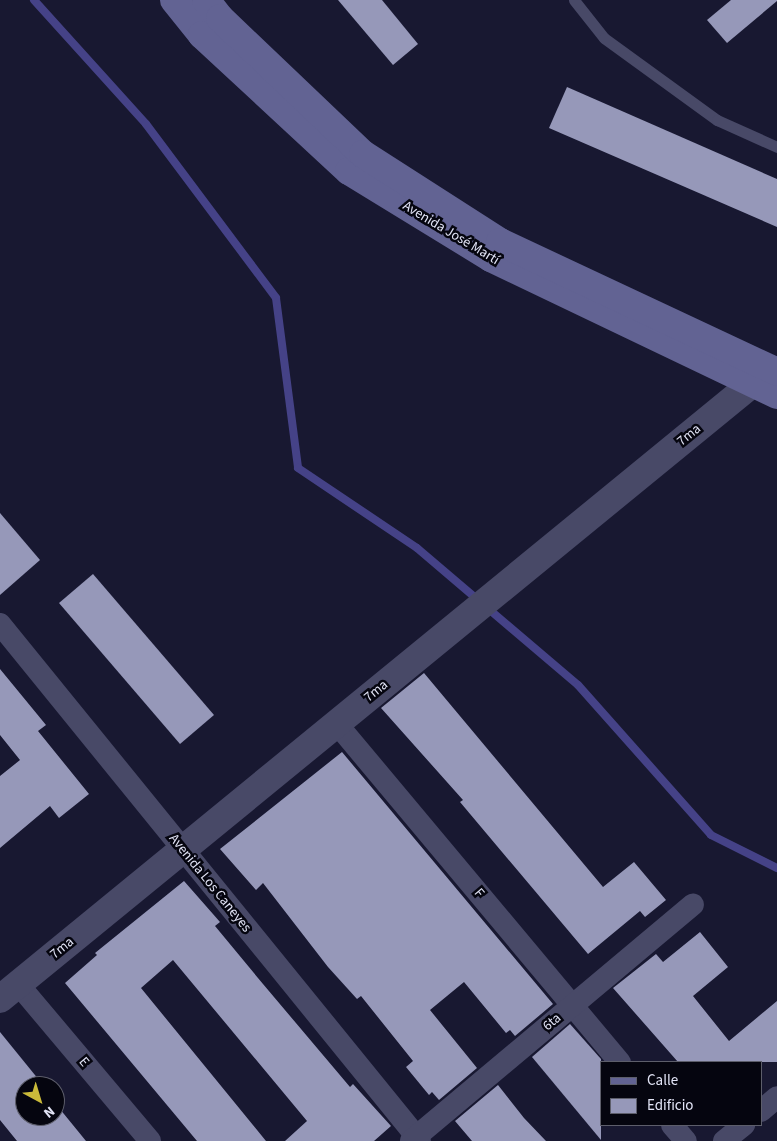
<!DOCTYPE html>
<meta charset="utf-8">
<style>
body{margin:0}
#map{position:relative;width:777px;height:1141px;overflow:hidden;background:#181831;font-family:"Source Sans 3",sans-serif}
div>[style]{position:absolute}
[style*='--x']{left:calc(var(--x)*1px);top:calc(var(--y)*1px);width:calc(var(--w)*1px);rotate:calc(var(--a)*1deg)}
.stream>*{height:8px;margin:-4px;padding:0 4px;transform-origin:4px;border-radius:4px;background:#454287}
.building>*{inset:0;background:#9698b9}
.service>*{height:11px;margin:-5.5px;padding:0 5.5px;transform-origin:5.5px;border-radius:5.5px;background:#484967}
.minor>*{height:22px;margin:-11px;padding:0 11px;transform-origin:11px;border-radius:11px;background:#484967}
.tertiary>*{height:28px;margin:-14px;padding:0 14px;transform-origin:14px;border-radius:14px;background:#484967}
.secondary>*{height:28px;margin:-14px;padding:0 14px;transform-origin:14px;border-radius:14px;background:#626393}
span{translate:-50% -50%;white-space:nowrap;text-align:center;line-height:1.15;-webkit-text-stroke:5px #05050f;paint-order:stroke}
.street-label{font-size:14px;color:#e2e4f6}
.legend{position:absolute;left:600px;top:1061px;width:162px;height:65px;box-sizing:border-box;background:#05050f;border:1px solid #5d5e6b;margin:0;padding:6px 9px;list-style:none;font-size:15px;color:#e2e4f6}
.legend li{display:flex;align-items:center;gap:10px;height:25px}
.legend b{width:25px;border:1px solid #5d5e6b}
.north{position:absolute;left:15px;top:1076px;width:50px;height:50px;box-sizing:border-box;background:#05050f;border:1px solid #5d5e6b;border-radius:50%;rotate:141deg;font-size:14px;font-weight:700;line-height:20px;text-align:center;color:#e2e4f6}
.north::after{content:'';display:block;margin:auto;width:18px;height:22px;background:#caba3a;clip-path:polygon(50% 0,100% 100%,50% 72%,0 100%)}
</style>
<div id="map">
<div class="stream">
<div style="--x:34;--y:0;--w:167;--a:47.9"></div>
<div style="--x:146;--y:124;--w:217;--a:53.2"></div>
<div style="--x:276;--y:298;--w:171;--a:82.6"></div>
<div style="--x:298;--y:468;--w:143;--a:33.9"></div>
<div style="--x:417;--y:548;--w:211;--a:40.4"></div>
<div style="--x:578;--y:685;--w:200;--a:48.4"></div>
<div style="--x:711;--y:835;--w:74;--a:26.6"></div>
</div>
<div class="building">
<div style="clip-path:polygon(338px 0,382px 0,418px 44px,393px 65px)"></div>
<div style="clip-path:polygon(731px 0,777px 0,777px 1px,727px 43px,707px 20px)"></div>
<div style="clip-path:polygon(567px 87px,777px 179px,777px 227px,549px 128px)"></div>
<div style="clip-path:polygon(0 513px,40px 560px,0 595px)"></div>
<div style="clip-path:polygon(93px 574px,214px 715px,180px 744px,59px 603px)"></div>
<div style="clip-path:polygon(0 669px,46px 725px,38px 731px,89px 794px,59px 818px,50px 806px,0 848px,0 776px,20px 760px,0 735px)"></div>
<div style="clip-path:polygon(424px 673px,603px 887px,634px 862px,666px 900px,645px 917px,640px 911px,588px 954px,460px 802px,463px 800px,381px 708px)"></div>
<div style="clip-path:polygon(342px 752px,553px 1004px,515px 1036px,510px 1030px,506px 1033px,464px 982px,430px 1010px,477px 1068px,439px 1100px,432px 1092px,429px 1095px,406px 1067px,413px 1061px,361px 996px,357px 999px,328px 967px,263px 883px,256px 890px,220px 849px)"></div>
<div style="clip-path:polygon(184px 881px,220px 922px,215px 926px,263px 984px,350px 1087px,353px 1084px,391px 1126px,374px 1141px,285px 1141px,307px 1121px,173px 960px,141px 988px,266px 1141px,197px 1141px,65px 983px,97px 955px,95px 953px)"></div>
<div style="clip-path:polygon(700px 932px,728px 967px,693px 996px,729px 1041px,777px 1001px,777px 1062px,678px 1062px,613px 988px,656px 954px,663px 962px)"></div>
<div style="clip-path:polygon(570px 1024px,601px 1059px,601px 1140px,532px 1057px)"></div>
<div style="clip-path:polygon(0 1032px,39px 1080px,41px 1086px,25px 1086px,25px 1116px,55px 1116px,55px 1103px,86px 1141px,17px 1141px,0 1120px)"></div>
<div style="clip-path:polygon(498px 1085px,524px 1118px,546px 1141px,472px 1141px,455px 1121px)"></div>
</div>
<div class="service">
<div style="--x:574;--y:0;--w:48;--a:51.7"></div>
<div style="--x:604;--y:38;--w:140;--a:36"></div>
<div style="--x:717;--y:120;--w:66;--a:24.2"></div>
</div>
<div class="minor">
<div style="--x:0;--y:624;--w:666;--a:50.91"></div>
<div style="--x:337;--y:724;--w:441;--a:50.1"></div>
<div style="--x:18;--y:984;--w:205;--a:49.9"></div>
<div style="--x:761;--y:1111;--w:21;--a:-41"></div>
<div style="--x:672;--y:1125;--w:21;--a:49"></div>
<div style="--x:411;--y:1141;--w:368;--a:-40"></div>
<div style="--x:724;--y:1141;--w:26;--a:-39"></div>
</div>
<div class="tertiary">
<div style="--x:0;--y:999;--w:995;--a:-39.29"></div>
</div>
<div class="secondary">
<div style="--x:174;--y:0;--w:45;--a:51.3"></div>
<div style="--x:202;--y:35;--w:200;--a:42.8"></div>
<div style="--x:349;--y:171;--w:167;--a:31.5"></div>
<div style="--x:491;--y:258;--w:317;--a:25.6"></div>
<div style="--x:206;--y:0;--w:23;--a:52"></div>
<div style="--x:220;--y:18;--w:197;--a:43.6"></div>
<div style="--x:363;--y:154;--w:163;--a:32.7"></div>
<div style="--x:500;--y:242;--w:306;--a:25.1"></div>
</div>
<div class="street-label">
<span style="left:451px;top:233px;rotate:31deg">Avenida José Martí</span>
<span style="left:689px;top:435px;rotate:-39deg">7ma</span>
<span style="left:376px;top:691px;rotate:-39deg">7ma</span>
<span style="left:210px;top:883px;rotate:51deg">Avenida Los Caneyes</span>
<span style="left:479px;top:893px;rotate:50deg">F</span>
<span style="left:62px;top:948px;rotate:-39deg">7ma</span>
<span style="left:552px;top:1022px;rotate:-40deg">6ta</span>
<span style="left:84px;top:1062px;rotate:50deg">E</span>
</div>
<ul class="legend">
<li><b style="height:6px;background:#626393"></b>Calle</li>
<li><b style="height:14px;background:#9698b9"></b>Edificio</li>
</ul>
<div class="north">N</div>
</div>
